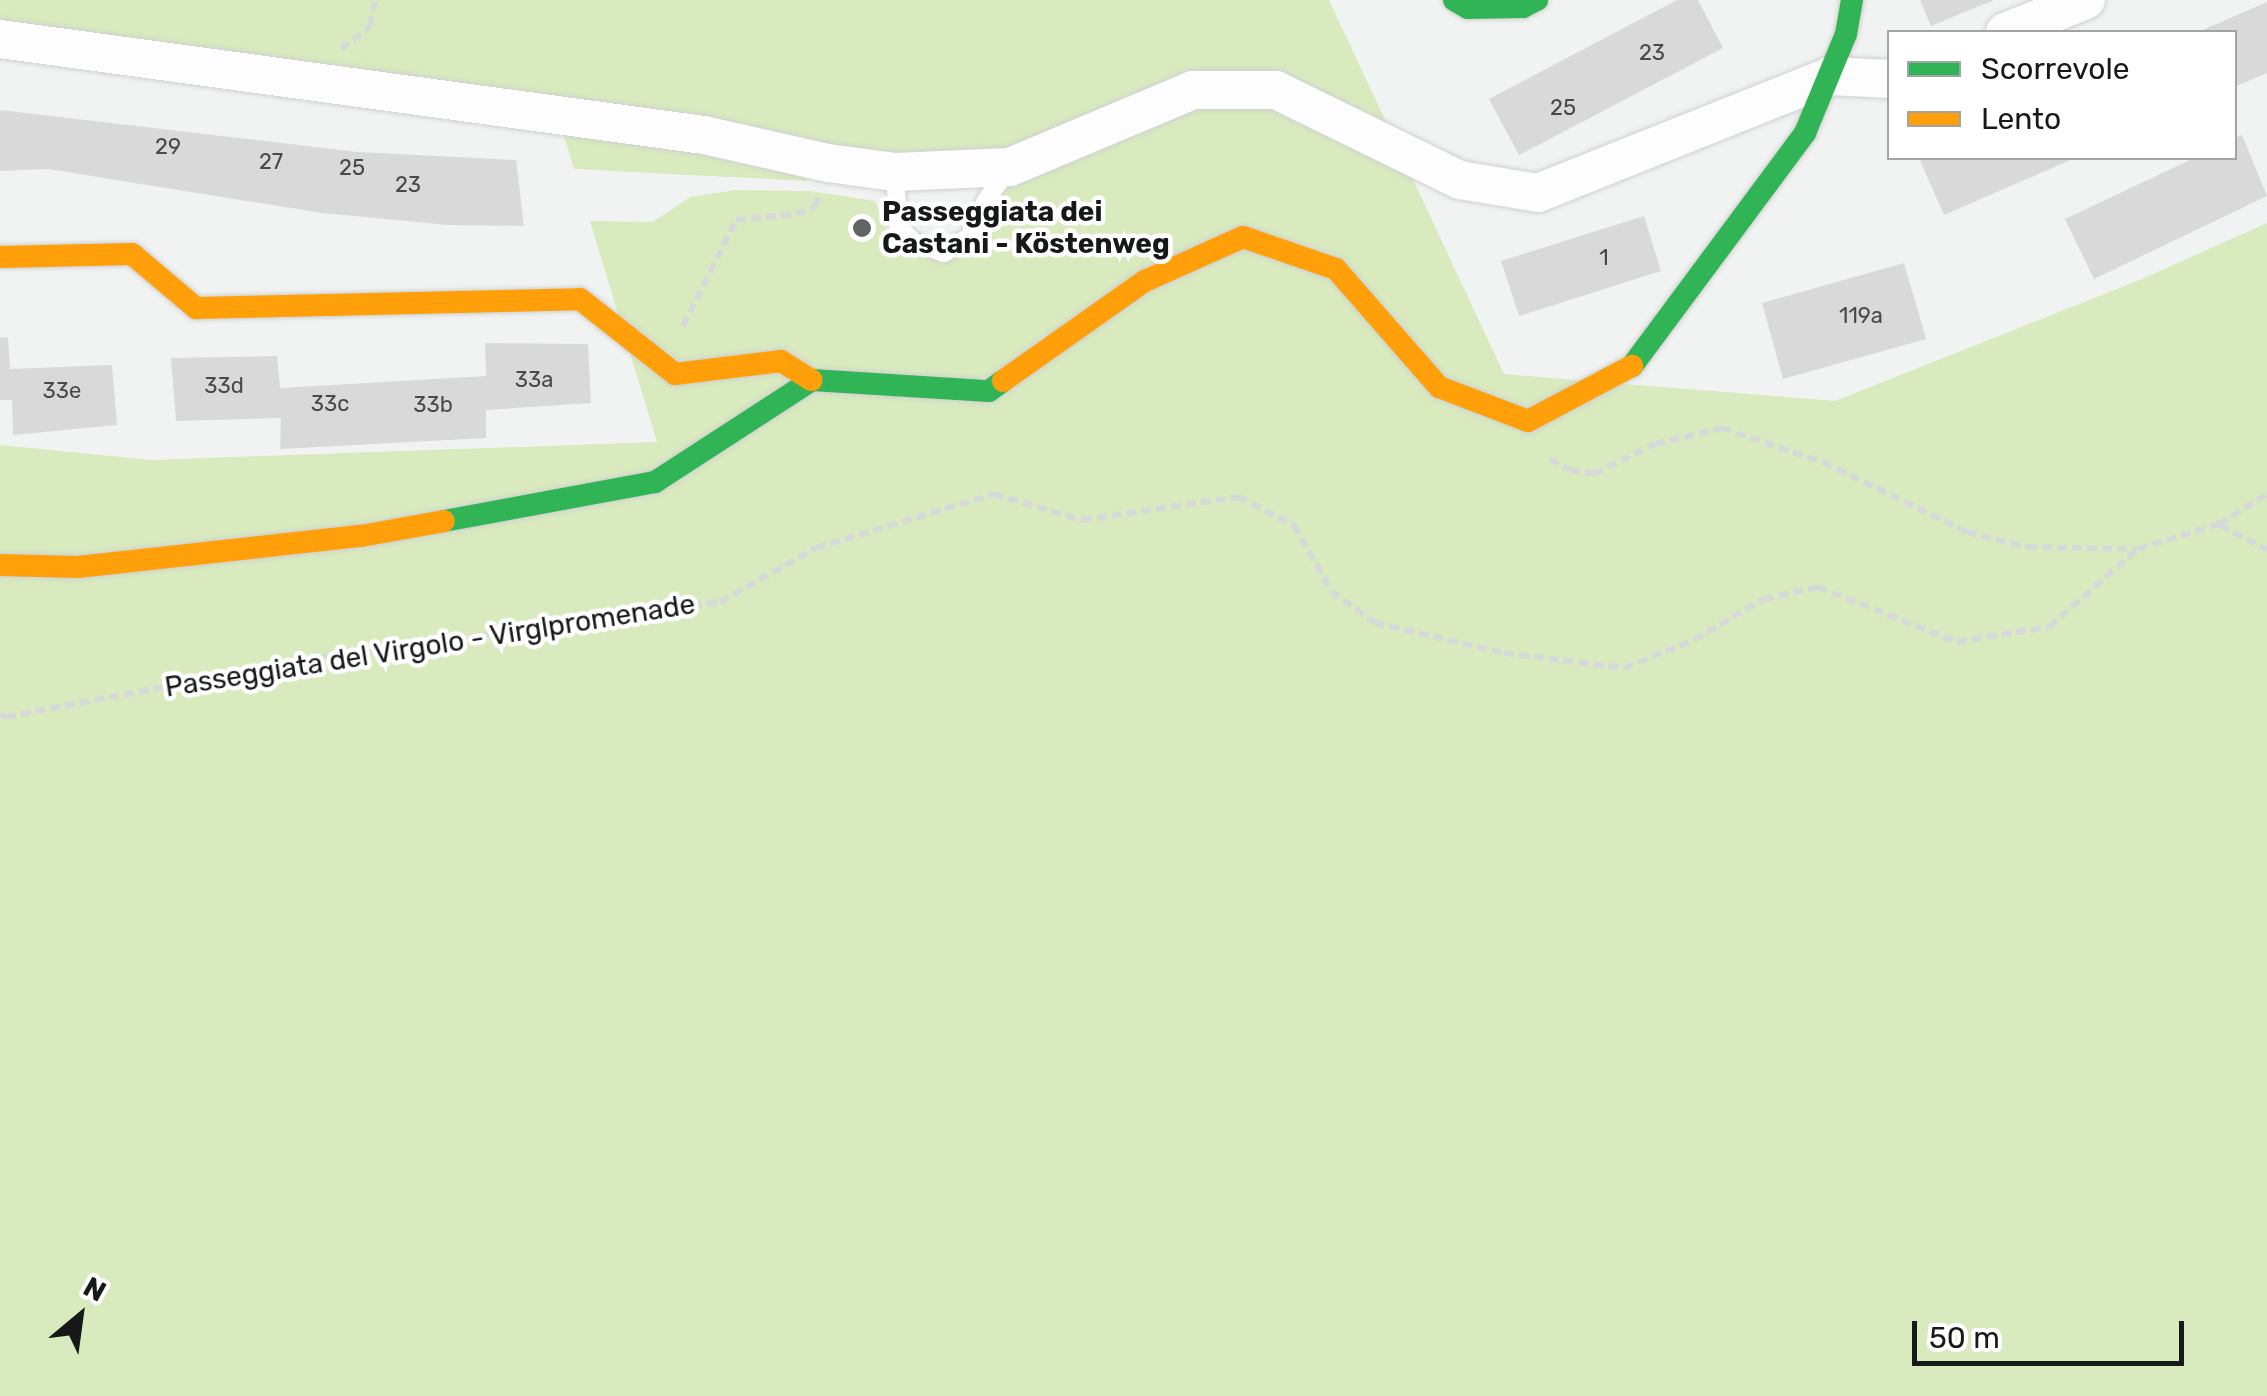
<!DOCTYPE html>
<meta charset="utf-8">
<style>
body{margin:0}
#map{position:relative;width:2267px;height:1396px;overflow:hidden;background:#f1f2f2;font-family:Rubik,sans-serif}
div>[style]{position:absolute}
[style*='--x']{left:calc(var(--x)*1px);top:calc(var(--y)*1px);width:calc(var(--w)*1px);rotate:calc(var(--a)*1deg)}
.green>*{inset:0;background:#d8eabe}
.building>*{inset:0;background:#d8d9d8}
.path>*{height:6px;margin-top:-3px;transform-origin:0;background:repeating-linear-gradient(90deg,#d7d8d8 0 10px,transparent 0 15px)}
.roads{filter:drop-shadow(0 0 2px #cfd0d0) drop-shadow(0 0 2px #cfd0d0)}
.lane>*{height:18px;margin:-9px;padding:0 9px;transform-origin:9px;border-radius:9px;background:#fdfdfd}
.street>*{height:38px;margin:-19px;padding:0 19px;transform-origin:19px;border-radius:19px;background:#fdfdfd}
.fast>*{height:22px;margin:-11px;padding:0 11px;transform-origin:11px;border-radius:11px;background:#30b455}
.slow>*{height:22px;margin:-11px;padding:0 11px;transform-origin:11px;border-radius:11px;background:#ff9f0a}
.dots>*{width:28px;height:28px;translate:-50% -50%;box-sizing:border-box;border:5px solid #fff;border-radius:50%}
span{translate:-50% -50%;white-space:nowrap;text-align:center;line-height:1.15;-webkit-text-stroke:9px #fff;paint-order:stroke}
.number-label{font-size:22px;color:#484949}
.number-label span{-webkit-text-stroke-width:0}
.poi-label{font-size:28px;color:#171818;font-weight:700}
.left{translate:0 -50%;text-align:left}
.street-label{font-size:28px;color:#171818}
.legend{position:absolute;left:1887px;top:30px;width:350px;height:130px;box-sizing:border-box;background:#fff;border:2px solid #a2a3a3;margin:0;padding:12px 18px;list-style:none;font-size:30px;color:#171818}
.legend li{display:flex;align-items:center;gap:20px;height:50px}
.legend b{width:50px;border:2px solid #a2a3a3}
.north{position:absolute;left:30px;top:1266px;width:100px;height:100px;-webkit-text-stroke:8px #fff;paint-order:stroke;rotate:29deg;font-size:28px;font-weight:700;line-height:40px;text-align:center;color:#171818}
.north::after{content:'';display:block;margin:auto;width:35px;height:45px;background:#171818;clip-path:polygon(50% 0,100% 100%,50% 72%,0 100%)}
.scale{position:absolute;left:1912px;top:1321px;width:272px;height:45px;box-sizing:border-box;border:5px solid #171818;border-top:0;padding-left:12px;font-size:30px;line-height:35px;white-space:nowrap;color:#171818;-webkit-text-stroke:8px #fff;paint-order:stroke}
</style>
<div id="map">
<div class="green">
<div style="clip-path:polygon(0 0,1329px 0,1504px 374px,1835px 401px,2142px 279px,2267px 223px,2267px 1396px,0 1396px,0 445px,152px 460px,657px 442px,590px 221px,653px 222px,690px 197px,735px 190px,809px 191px,875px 201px,888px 234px,944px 253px,969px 237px,1009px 168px,828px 163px,806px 181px,574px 169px,560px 123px,0 56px)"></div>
</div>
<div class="building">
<div style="clip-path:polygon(1677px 0,1698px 0,1723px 48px,1519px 155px,1489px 99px)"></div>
<div style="clip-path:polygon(1920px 0,1994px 0,1931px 26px)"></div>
<div style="clip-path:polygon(2267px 2px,2267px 73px,2234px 87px,2234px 32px,2198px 32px)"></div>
<div style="clip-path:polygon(0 110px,358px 152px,516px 160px,524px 226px,448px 225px,322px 213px,48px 169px,0 171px)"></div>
<div style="clip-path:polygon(2242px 135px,2267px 196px,2094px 279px,2065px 219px,2194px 158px,2234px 158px,2234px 138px)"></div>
<div style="clip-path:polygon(1919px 158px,2075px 158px,1944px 215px)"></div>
<div style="clip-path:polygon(1644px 216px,1661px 271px,1519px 316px,1501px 261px)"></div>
<div style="clip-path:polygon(1904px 263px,1926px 339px,1783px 379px,1762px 303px)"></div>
<div style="clip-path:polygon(8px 337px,10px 369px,112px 365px,117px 425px,13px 435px,12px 400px,0 400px,0 338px)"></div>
<div style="clip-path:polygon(485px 343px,588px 344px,591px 403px,486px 410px,486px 438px,280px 449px,281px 418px,176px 421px,171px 358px,277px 356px,280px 388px,486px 376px)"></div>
</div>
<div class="path">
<div style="--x:341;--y:49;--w:37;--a:-38"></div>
<div style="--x:370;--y:26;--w:26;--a:-79"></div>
<div style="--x:683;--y:326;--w:119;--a:-63.4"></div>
<div style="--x:736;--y:220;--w:60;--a:-5.7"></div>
<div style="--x:796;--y:214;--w:20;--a:-20"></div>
<div style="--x:815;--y:207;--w:12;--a:-70"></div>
<div style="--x:1550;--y:459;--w:23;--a:29"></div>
<div style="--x:1570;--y:470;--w:24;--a:9"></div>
<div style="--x:1594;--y:474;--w:68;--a:-26.2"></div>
<div style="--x:1655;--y:444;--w:69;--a:-13.4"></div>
<div style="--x:1722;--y:428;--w:107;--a:18.6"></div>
<div style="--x:1823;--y:462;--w:160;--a:25.9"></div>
<div style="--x:1967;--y:532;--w:62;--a:14"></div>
<div style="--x:2027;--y:547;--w:110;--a:1"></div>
<div style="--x:2220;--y:525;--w:53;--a:28"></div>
<div style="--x:0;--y:714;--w:7;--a:27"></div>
<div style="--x:6;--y:717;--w:305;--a:-10.8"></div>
<div style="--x:306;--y:660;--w:418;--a:-8"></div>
<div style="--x:720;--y:602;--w:110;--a:-29.4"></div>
<div style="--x:816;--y:548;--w:186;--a:-16.9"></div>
<div style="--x:994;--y:494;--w:92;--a:16.5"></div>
<div style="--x:1082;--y:520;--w:158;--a:-8.4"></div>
<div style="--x:1238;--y:497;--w:63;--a:26.6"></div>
<div style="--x:1294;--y:525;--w:76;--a:60.7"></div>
<div style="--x:1331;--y:591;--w:54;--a:36"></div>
<div style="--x:1375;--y:623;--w:132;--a:13.1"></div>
<div style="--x:1504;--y:653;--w:121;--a:7.1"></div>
<div style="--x:1624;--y:668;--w:75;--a:-21.8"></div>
<div style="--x:1694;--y:640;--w:81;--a:-30.4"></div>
<div style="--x:1764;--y:599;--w:55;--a:-12.5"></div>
<div style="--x:1818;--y:587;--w:149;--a:21.6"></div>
<div style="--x:1957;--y:642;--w:93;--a:-9.3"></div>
<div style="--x:2049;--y:627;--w:118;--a:-41.2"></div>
<div style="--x:2138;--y:549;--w:85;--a:-17.2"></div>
<div style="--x:2219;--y:524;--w:57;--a:-32"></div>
</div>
<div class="roads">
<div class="lane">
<div style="--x:895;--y:172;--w:54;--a:86.8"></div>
<div style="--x:898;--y:226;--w:23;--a:45"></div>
<div style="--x:914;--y:242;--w:32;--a:20"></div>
<div style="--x:944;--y:253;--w:30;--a:-33"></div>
<div style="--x:969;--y:237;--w:38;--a:-65"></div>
<div style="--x:985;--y:202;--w:42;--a:-54.8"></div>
</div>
<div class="street">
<div style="--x:2005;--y:32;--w:87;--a:-21.6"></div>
<div style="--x:0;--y:39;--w:711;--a:7.77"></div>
<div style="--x:704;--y:135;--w:127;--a:12.7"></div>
<div style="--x:828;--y:163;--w:68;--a:7.7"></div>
<div style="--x:895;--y:172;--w:115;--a:-2.5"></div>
<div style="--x:1010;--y:167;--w:199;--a:-22.8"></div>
<div style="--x:1193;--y:90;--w:83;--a:0"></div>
<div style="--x:1276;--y:90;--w:205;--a:26.1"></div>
<div style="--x:1460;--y:180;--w:79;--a:9.5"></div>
<div style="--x:1538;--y:193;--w:315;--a:-21.8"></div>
<div style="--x:1830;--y:76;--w:60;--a:2.9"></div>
</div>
<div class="fast">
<div style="--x:1454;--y:0;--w:16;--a:30"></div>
<div style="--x:1468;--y:8;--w:55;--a:-1"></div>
<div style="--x:1523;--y:7;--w:16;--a:-27"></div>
<div style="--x:1632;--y:366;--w:290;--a:-53.4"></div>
<div style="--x:1805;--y:133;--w:107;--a:-67.5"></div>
<div style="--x:1846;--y:34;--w:35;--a:-80"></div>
<div style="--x:444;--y:521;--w:215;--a:-10.5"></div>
<div style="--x:655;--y:482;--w:187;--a:-33"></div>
<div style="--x:812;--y:380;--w:177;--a:3.6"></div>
<div style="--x:989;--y:391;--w:17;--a:-36"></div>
</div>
<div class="slow">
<div style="--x:0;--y:257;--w:132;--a:-1.3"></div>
<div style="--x:132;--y:254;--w:84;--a:40.2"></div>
<div style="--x:196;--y:308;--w:384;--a:-1.3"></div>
<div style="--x:580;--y:299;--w:121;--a:38.3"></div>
<div style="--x:675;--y:374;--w:107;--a:-7"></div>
<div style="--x:781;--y:361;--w:36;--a:32"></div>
<div style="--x:1003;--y:381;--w:174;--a:-35.2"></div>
<div style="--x:1145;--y:281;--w:107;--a:-24.2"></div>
<div style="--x:1243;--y:237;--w:98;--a:19"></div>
<div style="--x:1336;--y:269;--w:157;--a:48.9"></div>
<div style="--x:1439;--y:387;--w:95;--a:20.9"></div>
<div style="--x:1528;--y:421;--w:118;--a:-27.9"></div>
<div style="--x:0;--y:565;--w:78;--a:1.5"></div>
<div style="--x:78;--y:567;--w:285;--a:-6.3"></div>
<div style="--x:361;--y:536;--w:84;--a:-10.2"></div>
</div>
</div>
<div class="dots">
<div style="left:862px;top:228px;background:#636464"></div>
</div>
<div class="number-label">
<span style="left:1652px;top:53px">23</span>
<span style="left:1563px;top:108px">25</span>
<span style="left:168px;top:147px">29</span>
<span style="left:271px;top:162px">27</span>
<span style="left:352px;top:168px">25</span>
<span style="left:408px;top:185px">23</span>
<span style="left:1604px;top:258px">1</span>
<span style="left:1861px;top:316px">119a</span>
<span style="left:534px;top:380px">33a</span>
<span style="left:224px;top:386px">33d</span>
<span style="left:62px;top:391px">33e</span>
<span style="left:330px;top:404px">33c</span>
<span style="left:433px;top:405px">33b</span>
</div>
<div class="poi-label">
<span class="left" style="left:882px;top:228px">Passeggiata dei<br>Castani - Köstenweg</span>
</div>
<div class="street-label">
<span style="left:430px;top:646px;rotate:-9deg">Passeggiata del Virgolo - Virglpromenade</span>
</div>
<ul class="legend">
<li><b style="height:12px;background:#30b455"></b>Scorrevole</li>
<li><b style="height:12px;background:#ff9f0a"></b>Lento</li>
</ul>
<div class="north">N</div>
<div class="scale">50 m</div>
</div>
